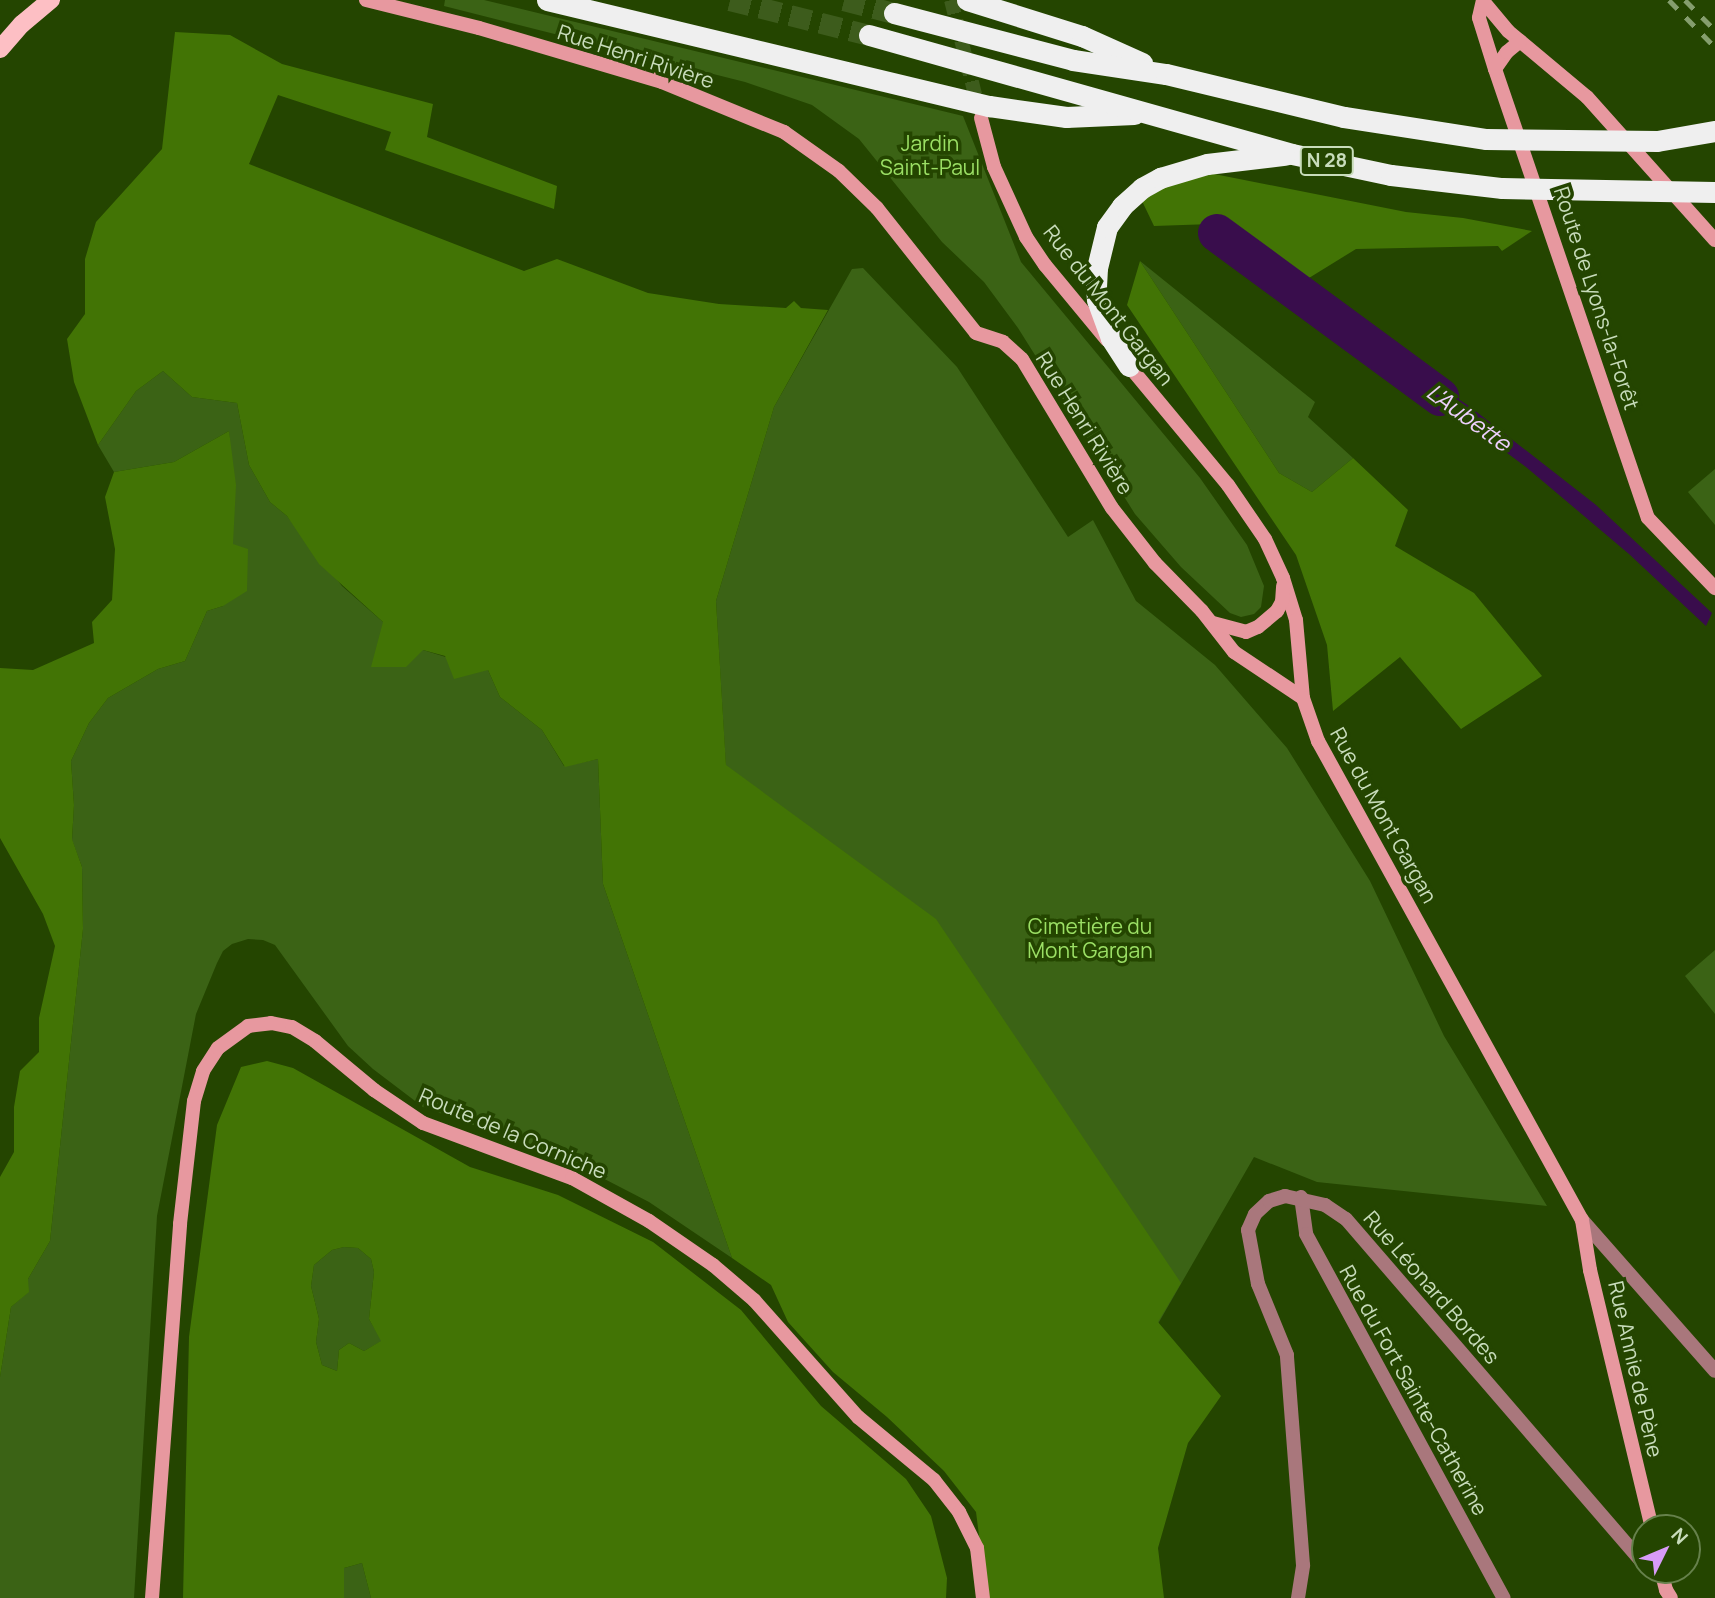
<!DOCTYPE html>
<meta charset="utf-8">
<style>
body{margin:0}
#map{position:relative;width:1715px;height:1598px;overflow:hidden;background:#244500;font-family:Manrope,sans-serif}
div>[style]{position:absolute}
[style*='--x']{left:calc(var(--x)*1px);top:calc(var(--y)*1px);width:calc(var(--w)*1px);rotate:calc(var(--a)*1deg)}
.green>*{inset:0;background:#3b6315}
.forest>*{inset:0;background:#427405}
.water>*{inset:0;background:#390d4c}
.river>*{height:38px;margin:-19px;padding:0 19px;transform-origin:19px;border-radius:19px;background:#390d4c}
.secondary-tunnel>*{height:14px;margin-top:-7px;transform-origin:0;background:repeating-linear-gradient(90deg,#3d5c1c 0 14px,transparent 0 21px)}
.highway-tunnel>*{height:21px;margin-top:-10.5px;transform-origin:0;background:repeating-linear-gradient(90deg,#3d5c1c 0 21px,transparent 0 31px)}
.street>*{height:14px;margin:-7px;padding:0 7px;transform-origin:7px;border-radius:7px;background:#a9777c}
.secondary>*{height:14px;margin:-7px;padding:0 7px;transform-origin:7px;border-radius:7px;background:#e7989f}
.primary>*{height:18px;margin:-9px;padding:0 9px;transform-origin:9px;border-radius:9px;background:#fdbfc4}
.highway>*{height:21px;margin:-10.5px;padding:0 10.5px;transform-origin:10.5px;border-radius:10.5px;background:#efefef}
.rail>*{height:5px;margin-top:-2.5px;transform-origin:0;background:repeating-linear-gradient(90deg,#859e6e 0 12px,transparent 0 24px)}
.highway-bridge>*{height:21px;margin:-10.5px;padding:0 10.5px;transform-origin:10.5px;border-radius:10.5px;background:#efefef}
span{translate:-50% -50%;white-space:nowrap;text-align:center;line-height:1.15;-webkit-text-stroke:7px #244500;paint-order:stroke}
.shield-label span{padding:2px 5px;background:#244500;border:2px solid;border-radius:5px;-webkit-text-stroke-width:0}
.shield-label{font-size:19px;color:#c8dcbb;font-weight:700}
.street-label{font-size:21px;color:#c8dcbb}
.park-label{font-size:21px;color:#9bdf64}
.water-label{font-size:23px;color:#edd0fd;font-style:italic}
.north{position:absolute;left:1631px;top:1514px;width:70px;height:70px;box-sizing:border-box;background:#244500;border:2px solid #66814b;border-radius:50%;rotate:47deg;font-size:19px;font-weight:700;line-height:28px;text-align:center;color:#c8dcbb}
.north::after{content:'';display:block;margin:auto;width:24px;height:32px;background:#d89bf8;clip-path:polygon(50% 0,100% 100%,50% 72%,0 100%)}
</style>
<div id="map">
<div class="green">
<div style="clip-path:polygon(445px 0,484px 0,963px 116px,1021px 262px,1200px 478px,1247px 545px,1264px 586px,1261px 607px,1254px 614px,1241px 617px,1230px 613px,1181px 567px,1135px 514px,1018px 328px,984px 282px,942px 242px,859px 139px,812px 105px,745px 82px,444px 6px)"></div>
<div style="clip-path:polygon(1140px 261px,1315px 402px,1308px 417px,1353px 458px,1312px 492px,1279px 473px)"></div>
<div style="clip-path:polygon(863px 268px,957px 367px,1068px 537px,1093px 520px,1136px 601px,1215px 665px,1287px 748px,1370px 881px,1444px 1036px,1547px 1206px,1317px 1182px,1254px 1157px,1075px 1468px,736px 935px,716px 601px,774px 407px,852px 269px)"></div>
<div style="clip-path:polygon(163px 371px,192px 397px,237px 403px,249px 465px,270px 502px,287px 516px,342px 586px,383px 622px,423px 650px,488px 670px,500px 697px,542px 730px,564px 766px,598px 759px,603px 884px,732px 1258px,649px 1202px,558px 1155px,423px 1107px,373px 1069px,348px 1046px,275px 945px,263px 940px,248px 939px,232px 944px,223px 951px,217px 963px,196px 1014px,157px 1216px,134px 1598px,0 1598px,0 1377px,11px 1307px,28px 1292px,28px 1279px,50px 1241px,83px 929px,82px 867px,72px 840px,74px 805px,71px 761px,89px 723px,108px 698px,158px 669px,185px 661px,207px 611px,223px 606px,233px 545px,229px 431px,174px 462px,114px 472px,98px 445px,136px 391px)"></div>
<div style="clip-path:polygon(1715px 469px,1715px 525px,1688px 492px)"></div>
<div style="clip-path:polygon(1715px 950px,1715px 1014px,1685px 976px)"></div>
<div style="clip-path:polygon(344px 1247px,358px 1248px,371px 1259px,374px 1272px,369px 1319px,382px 1341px,364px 1351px,349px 1343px,339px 1350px,337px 1371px,322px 1365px,316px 1342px,319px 1319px,311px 1286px,314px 1265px,332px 1250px)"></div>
<div style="clip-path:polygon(362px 1563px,371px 1598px,344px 1598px,344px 1568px)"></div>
</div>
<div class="forest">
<div style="clip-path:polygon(175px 32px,230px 35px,282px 64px,433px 104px,427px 137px,557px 186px,554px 209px,385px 150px,391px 132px,278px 95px,249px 164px,524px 271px,557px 259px,648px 293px,719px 304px,786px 308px,794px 301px,801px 308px,828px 310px,774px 407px,716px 601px,726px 765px,936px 919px,1181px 1283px,1158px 1322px,1221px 1396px,1188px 1443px,1158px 1548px,1164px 1598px,987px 1598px,976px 1512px,944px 1471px,887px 1417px,833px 1372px,788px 1322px,771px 1285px,732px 1258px,603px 884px,598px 759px,565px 767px,542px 730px,500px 697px,488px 670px,454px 679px,445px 656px,423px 650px,406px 667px,371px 667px,383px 622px,319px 564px,287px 516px,270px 502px,249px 465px,237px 403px,192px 397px,163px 371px,136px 391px,98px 445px,74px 382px,67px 339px,85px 314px,85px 259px,96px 222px,162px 149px)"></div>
<div style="clip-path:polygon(1194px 170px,1406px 212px,1463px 218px,1532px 231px,1502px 251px,1498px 246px,1356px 249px,1296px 286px,1212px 224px,1154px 226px,1142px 201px)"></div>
<div style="clip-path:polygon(1140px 261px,1279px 473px,1312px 492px,1353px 458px,1408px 510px,1395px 546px,1474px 593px,1542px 676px,1461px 729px,1400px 657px,1333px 711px,1327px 645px,1296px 555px,1127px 305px)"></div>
<div style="clip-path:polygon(229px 431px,236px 485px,233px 544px,248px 549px,247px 591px,223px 606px,207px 611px,185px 661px,158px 669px,108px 698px,89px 723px,71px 761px,74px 805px,72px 839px,82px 867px,83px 929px,50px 1241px,28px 1279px,29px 1292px,11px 1307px,0 1377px,0 1177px,14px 1152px,14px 1107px,20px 1071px,39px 1052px,39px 1018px,55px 946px,43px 914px,0 838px,0 668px,33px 670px,94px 643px,92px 622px,112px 600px,115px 549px,105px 497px,114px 472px,174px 462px)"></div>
<div style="clip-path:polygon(evenodd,267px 1061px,293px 1068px,470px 1167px,558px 1195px,653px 1242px,741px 1310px,821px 1406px,906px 1479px,931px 1516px,947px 1578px,946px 1598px,371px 1598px,362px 1563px,344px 1568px,344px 1598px,183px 1598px,189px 1337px,217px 1125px,241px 1067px,267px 1061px,344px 1247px,358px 1248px,371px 1259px,374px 1272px,369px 1319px,381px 1341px,364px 1351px,349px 1343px,339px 1350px,337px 1371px,322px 1365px,316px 1342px,319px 1319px,311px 1286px,314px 1265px,332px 1250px,344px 1247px)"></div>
</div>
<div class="water">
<div style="clip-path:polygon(1402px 362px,1469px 406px,1596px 505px,1712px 613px,1706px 626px,1629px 554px,1526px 467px,1395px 370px)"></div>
</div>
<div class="river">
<div style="--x:1217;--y:233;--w:277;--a:36.3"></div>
</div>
<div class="secondary-tunnel">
<div style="--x:951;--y:0;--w:114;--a:75.7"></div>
</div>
<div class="highway-tunnel">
<div style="--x:730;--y:0;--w:143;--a:14.1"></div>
<div style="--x:844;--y:0;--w:52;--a:14.6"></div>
</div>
<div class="street">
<div style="--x:1301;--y:1197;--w:37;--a:82"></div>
<div style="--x:1306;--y:1234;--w:414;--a:61.5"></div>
<div style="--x:1582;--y:1220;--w:201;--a:48.6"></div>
<div style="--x:1298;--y:1598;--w:33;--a:-81"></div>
<div style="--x:1303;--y:1565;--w:211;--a:-94.4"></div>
<div style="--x:1287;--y:1355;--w:77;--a:-112.2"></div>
<div style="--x:1258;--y:1284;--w:55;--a:-100.5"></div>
<div style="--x:1248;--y:1230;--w:17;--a:-66"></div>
<div style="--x:1255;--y:1214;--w:19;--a:-43"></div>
<div style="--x:1269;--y:1201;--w:17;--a:-17"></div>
<div style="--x:1285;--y:1196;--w:41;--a:12.7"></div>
<div style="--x:1325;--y:1205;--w:25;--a:34"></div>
<div style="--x:1346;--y:1219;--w:458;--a:49.2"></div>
</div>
<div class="secondary">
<div style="--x:366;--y:0;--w:116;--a:13.9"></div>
<div style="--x:479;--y:28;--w:191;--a:16.4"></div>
<div style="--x:662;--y:82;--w:132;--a:22.3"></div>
<div style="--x:784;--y:132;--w:67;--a:35.3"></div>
<div style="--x:839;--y:171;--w:53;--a:44.2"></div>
<div style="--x:877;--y:208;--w:159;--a:51.6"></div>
<div style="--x:976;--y:333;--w:28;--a:18"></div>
<div style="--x:1003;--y:342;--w:25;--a:42"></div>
<div style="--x:1022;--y:359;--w:174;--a:58.9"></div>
<div style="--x:1112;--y:508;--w:70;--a:52"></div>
<div style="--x:1155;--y:563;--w:67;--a:45.6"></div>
<div style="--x:1202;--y:611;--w:52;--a:52"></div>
<div style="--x:1234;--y:652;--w:83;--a:33.7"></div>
<div style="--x:1483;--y:0;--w:18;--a:103"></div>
<div style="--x:1479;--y:18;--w:53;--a:72.6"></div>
<div style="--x:1495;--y:69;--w:474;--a:71.2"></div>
<div style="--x:1648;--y:518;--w:97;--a:46.3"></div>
<div style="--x:1483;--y:1;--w:39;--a:50"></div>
<div style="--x:1508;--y:31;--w:103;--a:39.9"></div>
<div style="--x:1587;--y:97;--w:192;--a:48.2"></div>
<div style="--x:1495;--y:69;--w:21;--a:-55"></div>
<div style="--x:1507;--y:52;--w:17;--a:-40"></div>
<div style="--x:981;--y:118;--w:51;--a:75.1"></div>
<div style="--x:994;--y:167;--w:77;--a:65.4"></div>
<div style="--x:1026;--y:237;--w:34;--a:56"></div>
<div style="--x:1045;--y:265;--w:97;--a:50.4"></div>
<div style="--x:1125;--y:361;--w:161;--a:50.3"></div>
<div style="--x:1228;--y:485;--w:65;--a:55.6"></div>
<div style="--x:1265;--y:539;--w:43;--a:65.2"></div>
<div style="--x:1283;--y:578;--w:44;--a:72.8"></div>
<div style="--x:1296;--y:620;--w:78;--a:84.9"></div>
<div style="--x:1303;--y:698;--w:46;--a:70.8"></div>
<div style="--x:1318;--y:741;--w:547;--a:61.14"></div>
<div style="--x:1582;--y:1220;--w:51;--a:80.9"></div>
<div style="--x:1590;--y:1270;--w:265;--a:76.5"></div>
<div style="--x:1213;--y:623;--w:34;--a:15"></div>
<div style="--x:1246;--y:632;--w:13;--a:-23"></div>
<div style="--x:1258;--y:627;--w:25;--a:-40"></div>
<div style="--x:1277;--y:611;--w:10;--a:-61"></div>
<div style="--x:1282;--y:602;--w:16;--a:-86"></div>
<div style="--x:1661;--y:1570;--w:21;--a:76"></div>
<div style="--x:1666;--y:1590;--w:9;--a:58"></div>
<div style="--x:152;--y:1598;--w:375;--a:-85.7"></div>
<div style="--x:180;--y:1224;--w:124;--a:-83.5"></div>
<div style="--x:194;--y:1101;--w:31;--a:-73"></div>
<div style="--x:203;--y:1071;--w:27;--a:-57"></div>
<div style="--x:218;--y:1048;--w:37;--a:-36"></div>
<div style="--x:248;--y:1026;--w:23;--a:-7"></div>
<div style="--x:271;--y:1023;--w:21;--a:11"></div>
<div style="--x:292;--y:1027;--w:27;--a:31"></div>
<div style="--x:315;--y:1041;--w:77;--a:39.7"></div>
<div style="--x:374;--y:1090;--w:59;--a:34"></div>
<div style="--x:423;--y:1123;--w:159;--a:20.3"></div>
<div style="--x:572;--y:1178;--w:88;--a:29.2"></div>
<div style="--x:649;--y:1221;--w:78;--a:34.5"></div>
<div style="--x:713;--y:1265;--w:54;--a:40.5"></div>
<div style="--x:754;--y:1300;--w:157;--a:48.4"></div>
<div style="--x:858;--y:1417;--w:99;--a:39.7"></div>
<div style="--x:934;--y:1480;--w:41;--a:52"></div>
<div style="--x:959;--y:1512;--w:40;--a:63.4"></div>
<div style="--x:977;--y:1548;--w:50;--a:83.2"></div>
</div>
<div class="primary">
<div style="--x:0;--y:49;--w:33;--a:-49"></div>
<div style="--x:22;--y:24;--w:38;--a:-40"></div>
</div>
<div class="highway">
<div style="--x:547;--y:0;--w:455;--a:13.5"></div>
<div style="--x:989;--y:106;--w:78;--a:8.1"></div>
<div style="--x:1066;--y:117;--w:68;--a:-2.5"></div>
<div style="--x:967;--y:0;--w:121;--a:17.4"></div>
<div style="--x:1082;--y:36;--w:66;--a:24.2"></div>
<div style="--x:894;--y:13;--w:185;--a:14.7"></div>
<div style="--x:1073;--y:60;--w:94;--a:8.6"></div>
<div style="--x:1166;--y:74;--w:183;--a:13.6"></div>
<div style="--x:1344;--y:117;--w:144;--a:8.8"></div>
<div style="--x:869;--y:35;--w:439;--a:15.7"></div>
<div style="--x:1292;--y:154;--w:101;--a:12"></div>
<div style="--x:1391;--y:175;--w:112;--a:6.7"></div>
<div style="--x:1657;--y:141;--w:59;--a:-9.8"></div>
<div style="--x:1129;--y:366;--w:33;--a:-123"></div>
<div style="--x:1111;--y:338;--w:40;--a:-110.2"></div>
<div style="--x:1097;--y:300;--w:13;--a:-94"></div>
<div style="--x:1096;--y:287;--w:19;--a:-87"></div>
<div style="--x:1097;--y:268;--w:42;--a:-76.3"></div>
<div style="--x:1107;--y:227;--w:26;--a:-54"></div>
<div style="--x:1122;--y:206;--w:27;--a:-42"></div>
<div style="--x:1142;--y:188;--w:21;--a:-29"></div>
<div style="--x:1160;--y:178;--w:49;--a:-16.6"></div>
<div style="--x:1207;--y:164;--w:78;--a:-6.7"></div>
</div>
<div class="rail">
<div style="--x:1669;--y:0;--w:66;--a:45.6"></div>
<div style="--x:1685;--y:0;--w:42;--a:45"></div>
</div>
<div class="highway-bridge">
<div style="--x:1486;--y:139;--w:171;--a:0.7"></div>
<div style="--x:1502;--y:188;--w:213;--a:1.1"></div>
</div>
<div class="shield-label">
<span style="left:1327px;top:161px">N 28</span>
</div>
<div class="street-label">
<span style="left:636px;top:56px;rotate:18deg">Rue Henri Rivière</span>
<span style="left:1597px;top:298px;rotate:72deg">Route de Lyons-la-Forêt</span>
<span style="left:1109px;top:305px;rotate:52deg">Rue du Mont Gargan</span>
<span style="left:1085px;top:423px;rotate:58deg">Rue Henri Rivière</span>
<span style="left:1384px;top:815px;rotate:61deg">Rue du Mont Gargan</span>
<span style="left:513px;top:1133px;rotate:23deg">Route de la Corniche</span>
<span style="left:1432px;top:1287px;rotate:49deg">Rue Léonard Bordes</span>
<span style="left:1636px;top:1369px;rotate:77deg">Rue Annie de Pène</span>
<span style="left:1414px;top:1390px;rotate:61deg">Rue du Fort Sainte-Catherine</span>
</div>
<div class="park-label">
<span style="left:930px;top:155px">Jardin<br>Saint-Paul</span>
<span style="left:1090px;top:938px">Cimetière du<br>Mont Gargan</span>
</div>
<div class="water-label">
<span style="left:1469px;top:417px;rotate:36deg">L'Aubette</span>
</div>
<div class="north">N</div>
</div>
